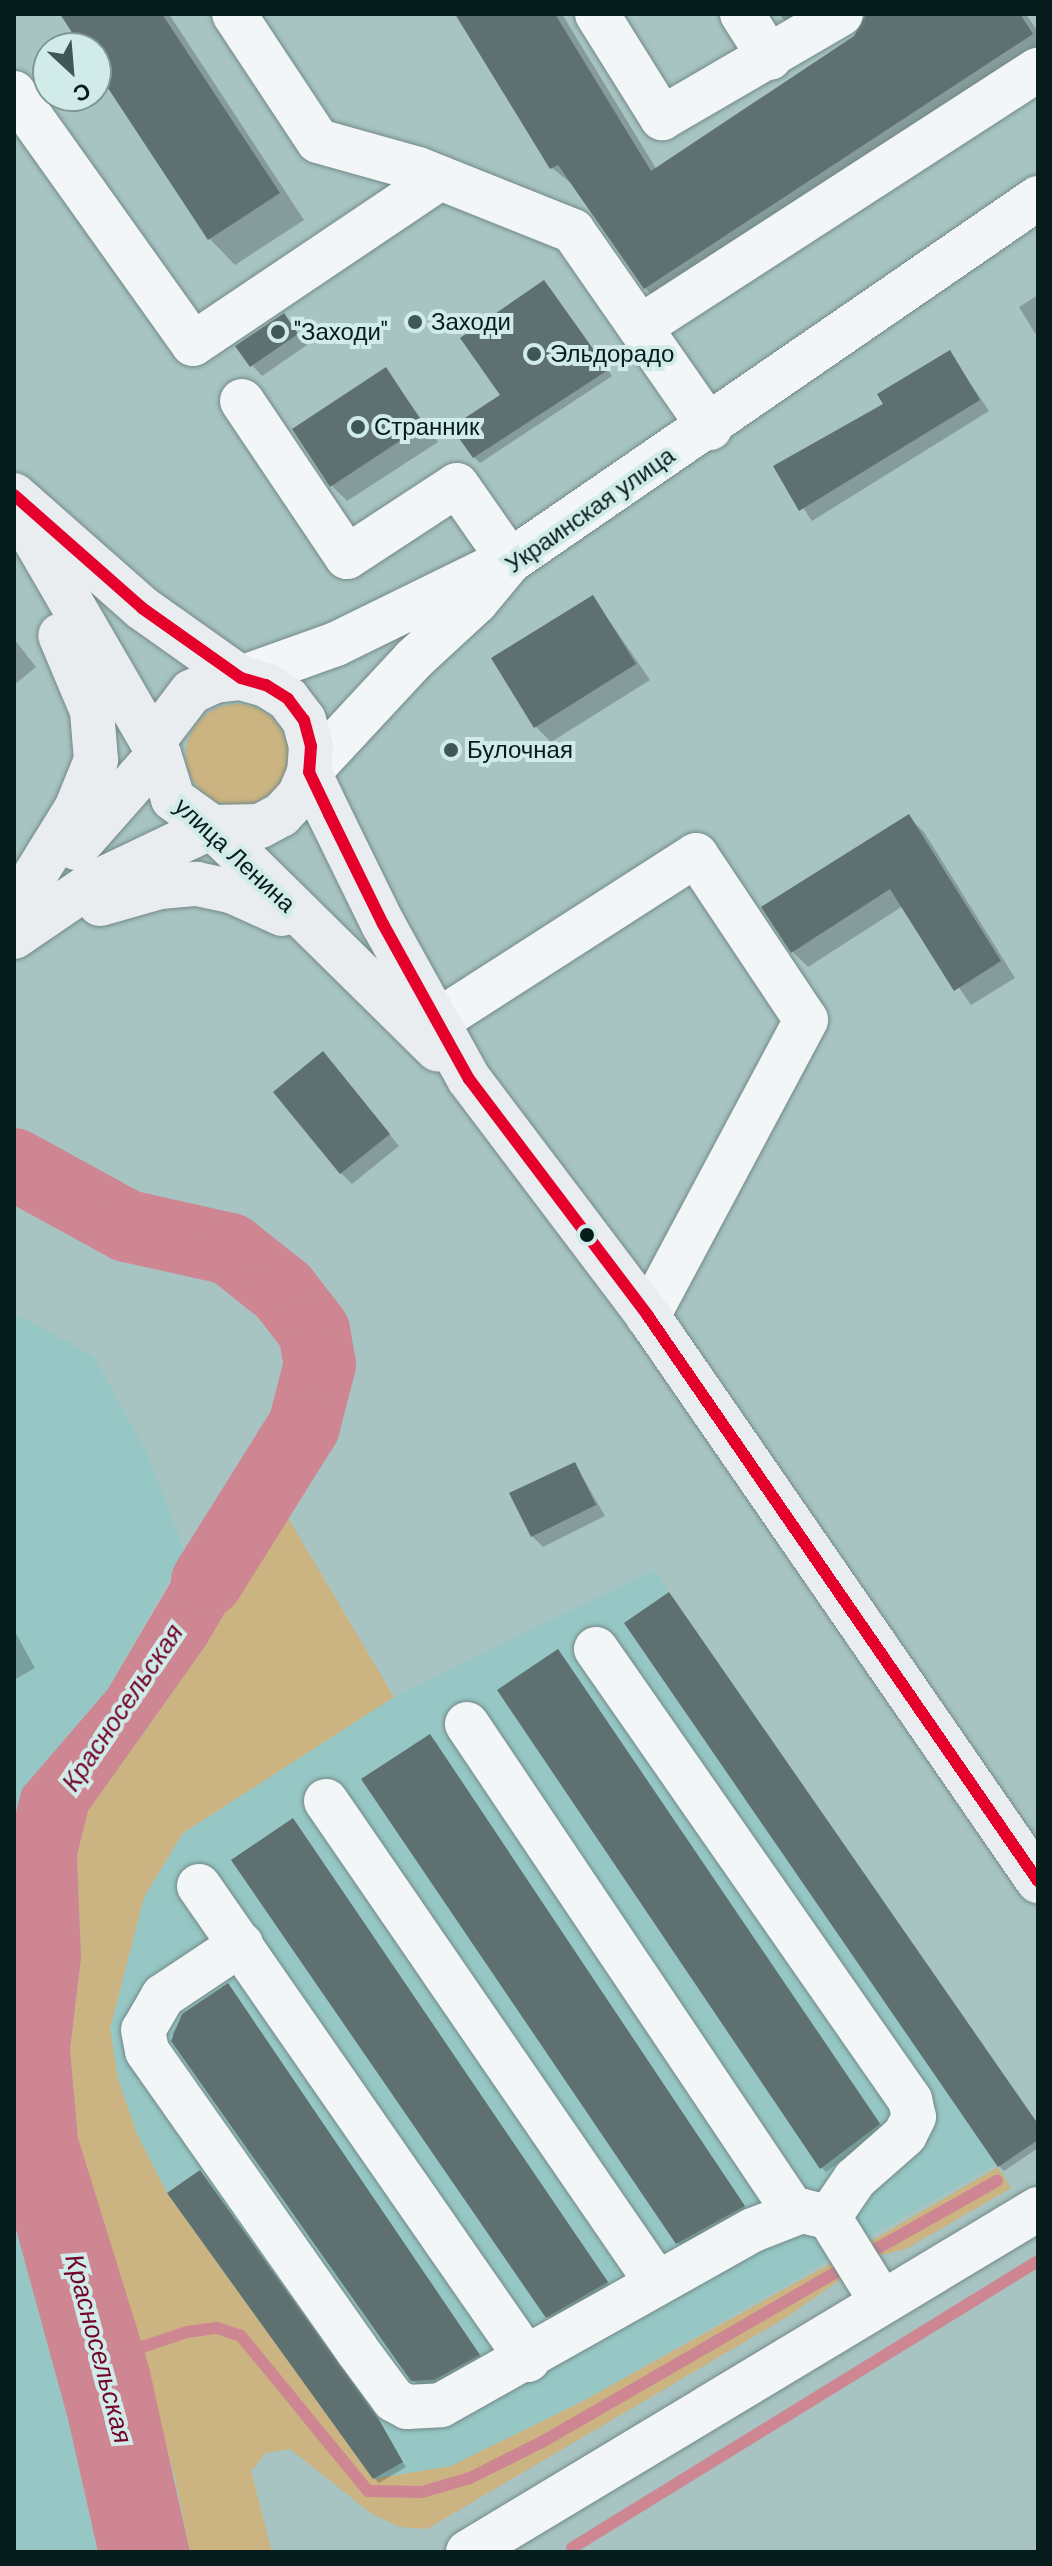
<!DOCTYPE html>
<meta charset="utf-8">
<style>
body{margin:0}
#map{position:relative;width:1052px;height:2566px;overflow:hidden;background:#a7c4c2;font-family:"DM Sans",sans-serif}
div>[style]{position:absolute}
[style*='--x']{left:calc(var(--x)*1px);top:calc(var(--y)*1px);width:calc(var(--w)*1px);rotate:calc(var(--a)*1deg)}
.built>*{inset:0;background:#96c7c4}
.green>*{inset:0;background:#cbb481}
.round{border-radius:50%}
.water>*{inset:0;background:#cd8692}
.shadow>*{inset:0;background:#0003}
.stream>*{height:12px;margin:-6px;padding:0 6px;transform-origin:6px;border-radius:6px;background:#cd8692}
.river>*{height:72px;margin:-36px;padding:0 36px;transform-origin:36px;border-radius:36px;background:#cd8692}
.building>*{inset:0;background:#5f7071}
.roads{filter:drop-shadow(0 0 2px #738988) drop-shadow(0 0 2px #738988)}
.minor>*{height:44px;margin:-22px;padding:0 22px;transform-origin:22px;border-radius:22px;background:#f2f6f6}
.major>*{height:44px;margin:-22px;padding:0 22px;transform-origin:22px;border-radius:22px;background:#eaedef}
.bus-1>*{height:12px;margin:-6px;padding:0 6px;transform-origin:6px;border-radius:6px;background:#e4002b}
.dots>*{width:22px;height:22px;translate:-50% -50%;box-sizing:border-box;border:4px solid #d1ebe9;border-radius:50%}
span{translate:-50% -50%;white-space:nowrap;text-align:center;line-height:1.15;-webkit-text-stroke:8px #d1ebe9;paint-order:stroke}
.poi-label{font-size:24px;color:#071d1c}
.left{translate:0 -50%;text-align:left}
.street-label{font-size:24px;color:#071d1c}
.water-label{font-size:26px;color:#720428;font-style:italic}
.frame{position:absolute;inset:0;border:16px solid #071d1c;pointer-events:none}
.north{position:absolute;left:32px;top:32px;width:80px;height:80px;box-sizing:border-box;background:#d1ebe9;border:2px solid #809997;border-radius:50%;rotate:154deg;font-size:22px;font-weight:700;line-height:32px;text-align:center;color:#071d1c}
.north::after{content:'';display:block;margin:auto;width:28px;height:36px;background:#3f5756;clip-path:polygon(50% 0,100% 100%,50% 72%,0 100%)}
</style>
<div id="map">
<div class="built">
<div style="clip-path:polygon(14px 1313px,93px 1356px,144px 1447px,185px 1551px,108px 1689px,65px 1737px,15px 1816px,14px 1868px)"></div>
<div style="clip-path:polygon(654px 1570px,1038px 2124px,1038px 2140px,583px 2401px,451px 2466px,373px 2479px,167px 2193px,137px 2134px,118px 2079px,110px 2029px,144px 1897px,183px 1833px,394px 1697px)"></div>
<div style="clip-path:polygon(14px 2222px,68px 2419px,98px 2552px,14px 2552px)"></div>
</div>
<div class="green">
<div class="round" style="left:186px;top:704px;width:102px;height:102px"></div>
<div style="clip-path:polygon(284px 1511px,394px 1697px,183px 1833px,144px 1897px,110px 2029px,118px 2079px,137px 2134px,167px 2193px,373px 2479px,451px 2466px,583px 2401px,835px 2261px,841px 2279px,787px 2317px,427px 2529px,400px 2527px,372px 2514px,290px 2449px,266px 2453px,251px 2471px,272px 2552px,190px 2552px,175px 2477px,78px 2138px,70px 2050px,81px 1958px,77px 1855px,88px 1811px,206px 1645px)"></div>
<div style="clip-path:polygon(998px 2167px,1011px 2188px,906px 2249px,877px 2256px,864px 2245px)"></div>
</div>
<div class="water">
<div style="clip-path:polygon(229px 1483px,284px 1511px,206px 1645px,88px 1811px,77px 1855px,81px 1958px,70px 2050px,78px 2138px,149px 2367px,190px 2552px,98px 2552px,68px 2419px,14px 2222px,15px 1816px,22px 1789px,108px 1689px)"></div>
</div>
<div class="shadow">
<div style="clip-path:polygon(62px 14px,169px 14px,304px 220px,235px 265px,210px 239px,96px 66px,96px 48px,84px 48px)"></div>
<div style="clip-path:polygon(457px 14px,562px 14px,657px 170px,855px 37px,868px 14px,1026px 14px,1038px 32px,1038px 67px,668px 310px,645px 288px,577px 188px,552px 168px)"></div>
<div style="clip-path:polygon(779px 14px,857px 14px,804px 41px)"></div>
<div style="clip-path:polygon(550px 288px,612px 376px,480px 463px,474px 457px)"></div>
<div style="clip-path:polygon(1038px 295px,1038px 338px,1019px 307px)"></div>
<div style="clip-path:polygon(284px 316px,307px 345px,262px 376px,252px 365px)"></div>
<div style="clip-path:polygon(950px 353px,989px 411px,812px 521px,776px 467px,885px 404px)"></div>
<div style="clip-path:polygon(386px 370px,438px 442px,347px 501px,332px 486px)"></div>
<div style="clip-path:polygon(593px 597px,650px 680px,551px 742px,536px 727px)"></div>
<div style="clip-path:polygon(14px 639px,36px 667px,14px 685px)"></div>
<div style="clip-path:polygon(908px 817px,924px 832px,1015px 978px,971px 1005px,903px 906px,808px 967px,793px 952px)"></div>
<div style="clip-path:polygon(334px 1065px,399px 1146px,352px 1184px,341px 1173px)"></div>
<div style="clip-path:polygon(575px 1464px,605px 1516px,543px 1547px,532px 1536px)"></div>
<div style="clip-path:polygon(14px 1630px,35px 1668px,14px 1680px)"></div>
<div style="clip-path:polygon(563px 1656px,884px 2129px,826px 2172px,822px 2168px)"></div>
<div style="clip-path:polygon(435px 1741px,748px 2212px,683px 2248px,678px 2243px,363px 1780px)"></div>
<div style="clip-path:polygon(297px 1825px,611px 2287px,552px 2321px,547px 2316px)"></div>
<div style="clip-path:polygon(232px 1990px,483px 2360px,439px 2384px,418px 2385px,412px 2379px,172px 2034px,183px 2015px)"></div>
<div style="clip-path:polygon(1038px 2125px,1038px 2148px,1004px 2171px,999px 2166px)"></div>
<div style="clip-path:polygon(204px 2177px,406px 2467px,379px 2483px,374px 2478px)"></div>
</div>
<div class="stream">
<div style="--x:869;--y:2253;--w:147;--a:-29.4"></div>
<div style="--x:130;--y:2351;--w:60;--a:-18.4"></div>
<div style="--x:187;--y:2332;--w:30;--a:-8"></div>
<div style="--x:217;--y:2328;--w:25;--a:18"></div>
<div style="--x:241;--y:2336;--w:200;--a:50.7"></div>
<div style="--x:368;--y:2491;--w:54;--a:1.1"></div>
<div style="--x:422;--y:2492;--w:50;--a:-16.3"></div>
<div style="--x:470;--y:2478;--w:80;--a:-26.6"></div>
<div style="--x:542;--y:2442;--w:344;--a:-30"></div>
<div style="--x:572;--y:2548;--w:547;--a:-31.63"></div>
</div>
<div class="river">
<div style="--x:14;--y:1164;--w:129;--a:28.8"></div>
<div style="--x:127;--y:1226;--w:106;--a:12.6"></div>
<div style="--x:230;--y:1249;--w:68;--a:38.4"></div>
<div style="--x:283;--y:1291;--w:51;--a:52.2"></div>
<div style="--x:314;--y:1331;--w:34;--a:80"></div>
<div style="--x:320;--y:1364;--w:64;--a:104.5"></div>
<div style="--x:304;--y:1426;--w:183;--a:122"></div>
</div>
<div class="building">
<div style="clip-path:polygon(60px 14px,162px 14px,280px 193px,208px 240px,96px 70px,96px 48px,82px 48px)"></div>
<div style="clip-path:polygon(455px 14px,555px 14px,651px 171px,854px 36px,866px 14px,1020px 14px,1033px 34px,644px 289px,558px 165px,550px 169px)"></div>
<div style="clip-path:polygon(544px 280px,608px 370px,473px 458px,451px 427px,500px 395px,460px 338px)"></div>
<div style="clip-path:polygon(284px 313px,298px 334px,250px 367px,235px 346px)"></div>
<div style="clip-path:polygon(950px 350px,980px 400px,799px 511px,773px 466px,883px 404px,877px 394px)"></div>
<div style="clip-path:polygon(386px 367px,424px 425px,330px 487px,292px 429px)"></div>
<div style="clip-path:polygon(593px 595px,636px 664px,534px 728px,491px 658px)"></div>
<div style="clip-path:polygon(909px 814px,1001px 961px,954px 991px,890px 889px,791px 953px,761px 907px)"></div>
<div style="clip-path:polygon(323px 1051px,390px 1134px,340px 1174px,273px 1092px)"></div>
<div style="clip-path:polygon(575px 1462px,596px 1505px,531px 1537px,509px 1493px)"></div>
<div style="clip-path:polygon(669px 1592px,1038px 2124px,1038px 2140px,998px 2167px,624px 1623px)"></div>
<div style="clip-path:polygon(558px 1649px,880px 2124px,820px 2169px,497px 1690px)"></div>
<div style="clip-path:polygon(430px 1734px,745px 2206px,676px 2244px,361px 1779px)"></div>
<div style="clip-path:polygon(293px 1818px,608px 2282px,546px 2318px,231px 1860px)"></div>
<div style="clip-path:polygon(228px 1983px,480px 2355px,434px 2380px,411px 2381px,171px 2041px,182px 2014px)"></div>
<div style="clip-path:polygon(200px 2170px,378px 2418px,403px 2462px,373px 2479px,167px 2193px)"></div>
</div>
<div class="roads">
<div class="minor">
<div style="--x:234;--y:14;--w:152;--a:56.5"></div>
<div style="--x:318;--y:141;--w:104;--a:15.6"></div>
<div style="--x:418;--y:169;--w:167;--a:21.8"></div>
<div style="--x:573;--y:231;--w:240;--a:55.2"></div>
<div style="--x:597;--y:14;--w:123;--a:58"></div>
<div style="--x:662;--y:118;--w:207;--a:-30.2"></div>
<div style="--x:742;--y:14;--w:52;--a:57.5"></div>
<div style="--x:14;--y:93;--w:308;--a:54.5"></div>
<div style="--x:193;--y:344;--w:298;--a:-33.9"></div>
<div style="--x:640;--y:327;--w:474;--a:-32.9"></div>
<div style="--x:242;--y:401;--w:188;--a:56.1"></div>
<div style="--x:347;--y:557;--w:131;--a:-33.2"></div>
<div style="--x:457;--y:485;--w:93;--a:55.1"></div>
<div style="--x:241;--y:678;--w:101;--a:-19.7"></div>
<div style="--x:336;--y:644;--w:175;--a:-26.1"></div>
<div style="--x:309;--y:772;--w:154;--a:-47.1"></div>
<div style="--x:414;--y:659;--w:84;--a:-42.6"></div>
<div style="--x:476;--y:602;--w:53;--a:-50.3"></div>
<div style="--x:510;--y:561;--w:641;--a:-34.51"></div>
<div style="--x:436;--y:1022;--w:309;--a:-32.7"></div>
<div style="--x:696;--y:855;--w:198;--a:56.3"></div>
<div style="--x:806;--y:1020;--w:336;--a:118.1"></div>
<div style="--x:596;--y:1649;--w:550;--a:55.15"></div>
<div style="--x:910;--y:2100;--w:17;--a:77"></div>
<div style="--x:914;--y:2117;--w:20;--a:117"></div>
<div style="--x:905;--y:2135;--w:67;--a:138.7"></div>
<div style="--x:855;--y:2179;--w:46;--a:124.4"></div>
<div style="--x:467;--y:1724;--w:589;--a:56.15"></div>
<div style="--x:326;--y:1801;--w:585;--a:55.52"></div>
<div style="--x:199;--y:1886;--w:577;--a:55.24"></div>
<div style="--x:241;--y:1944;--w:94;--a:146.3"></div>
<div style="--x:163;--y:1996;--w:39;--a:120"></div>
<div style="--x:143;--y:2030;--w:21;--a:79"></div>
<div style="--x:147;--y:2051;--w:365;--a:54.9"></div>
<div style="--x:357;--y:2350;--w:62;--a:53.5"></div>
<div style="--x:394;--y:2400;--w:15;--a:28"></div>
<div style="--x:407;--y:2407;--w:34;--a:-3"></div>
<div style="--x:441;--y:2405;--w:358;--a:-29.3"></div>
<div style="--x:753;--y:2230;--w:53;--a:-21.2"></div>
<div style="--x:802;--y:2211;--w:28;--a:13"></div>
<div style="--x:829;--y:2217;--w:99;--a:58.2"></div>
<div style="--x:468;--y:2552;--w:665;--a:-31.04"></div>
</div>
<div class="major">
<div style="--x:14;--y:495;--w:171;--a:41.4"></div>
<div style="--x:142;--y:608;--w:121;--a:35.3"></div>
<div style="--x:241;--y:678;--w:26;--a:16"></div>
<div style="--x:266;--y:685;--w:26;--a:32"></div>
<div style="--x:288;--y:699;--w:26;--a:53"></div>
<div style="--x:304;--y:720;--w:27;--a:75"></div>
<div style="--x:311;--y:746;--w:26;--a:94"></div>
<div style="--x:309;--y:772;--w:47;--a:64.5"></div>
<div style="--x:329;--y:814;--w:123;--a:63.9"></div>
<div style="--x:383;--y:924;--w:177;--a:61"></div>
<div style="--x:469;--y:1079;--w:297;--a:52.9"></div>
<div style="--x:648;--y:1316;--w:687;--a:55.38"></div>
<div style="--x:24;--y:521;--w:269;--a:59.9"></div>
<div style="--x:159;--y:754;--w:47;--a:72.7"></div>
<div style="--x:173;--y:799;--w:48;--a:35.7"></div>
<div style="--x:212;--y:827;--w:317;--a:44.6"></div>
<div style="--x:162;--y:730;--w:48;--a:-52.7"></div>
<div style="--x:191;--y:692;--w:26;--a:-25"></div>
<div style="--x:215;--y:681;--w:26;--a:-7"></div>
<div style="--x:76;--y:848;--w:125;--a:-48.6"></div>
<div style="--x:100;--y:904;--w:62;--a:-15.8"></div>
<div style="--x:160;--y:887;--w:37;--a:-5"></div>
<div style="--x:197;--y:884;--w:35;--a:12"></div>
<div style="--x:231;--y:891;--w:56;--a:24.3"></div>
<div style="--x:14;--y:909;--w:118;--a:-58.2"></div>
<div style="--x:76;--y:809;--w:53;--a:-67.8"></div>
<div style="--x:96;--y:760;--w:49;--a:-94.7"></div>
<div style="--x:92;--y:711;--w:82;--a:-112.8"></div>
<div style="--x:14;--y:937;--w:94;--a:-34.2"></div>
<div style="--x:92;--y:884;--w:133;--a:-25.4"></div>
<div style="--x:212;--y:827;--w:48;--a:-1.2"></div>
<div style="--x:260;--y:826;--w:24;--a:-28"></div>
<div style="--x:281;--y:815;--w:26;--a:-47"></div>
<div style="--x:299;--y:796;--w:26;--a:-67"></div>
</div>
</div>
<div class="bus-1">
<div style="--x:14;--y:495;--w:171;--a:41.4"></div>
<div style="--x:142;--y:608;--w:121;--a:35.3"></div>
<div style="--x:241;--y:678;--w:26;--a:16"></div>
<div style="--x:266;--y:685;--w:26;--a:32"></div>
<div style="--x:288;--y:699;--w:26;--a:53"></div>
<div style="--x:304;--y:720;--w:27;--a:75"></div>
<div style="--x:311;--y:746;--w:26;--a:94"></div>
<div style="--x:309;--y:772;--w:47;--a:64.5"></div>
<div style="--x:329;--y:814;--w:123;--a:63.9"></div>
<div style="--x:383;--y:924;--w:177;--a:61"></div>
<div style="--x:469;--y:1079;--w:297;--a:52.9"></div>
<div style="--x:648;--y:1316;--w:687;--a:55.38"></div>
</div>
<div class="dots">
<div style="left:415px;top:322px;background:#3f5756"></div>
<div style="left:278px;top:332px;background:#3f5756"></div>
<div style="left:534px;top:354px;background:#3f5756"></div>
<div style="left:358px;top:427px;background:#3f5756"></div>
<div style="left:451px;top:750px;background:#3f5756"></div>
<div style="left:587px;top:1235px;background:#071d1c"></div>
</div>
<div class="poi-label">
<span class="left" style="left:431px;top:322px">Заходи</span>
<span class="left" style="left:294px;top:332px">"Заходи"</span>
<span class="left" style="left:550px;top:354px">Эльдорадо</span>
<span class="left" style="left:374px;top:427px">Странник</span>
<span class="left" style="left:467px;top:750px">Булочная</span>
</div>
<div class="street-label">
<span style="left:590px;top:510px;rotate:-35deg">Украинская улица</span>
<span style="left:235px;top:855px;rotate:43deg">улица Ленина</span>
</div>
<div class="water-label">
<span style="left:123px;top:1708px;rotate:-56deg">Красносельская</span>
<span style="left:98px;top:2349px;rotate:75deg">Красносельская</span>
</div>
<div class="frame"></div>
<div class="north">С</div>
</div>
